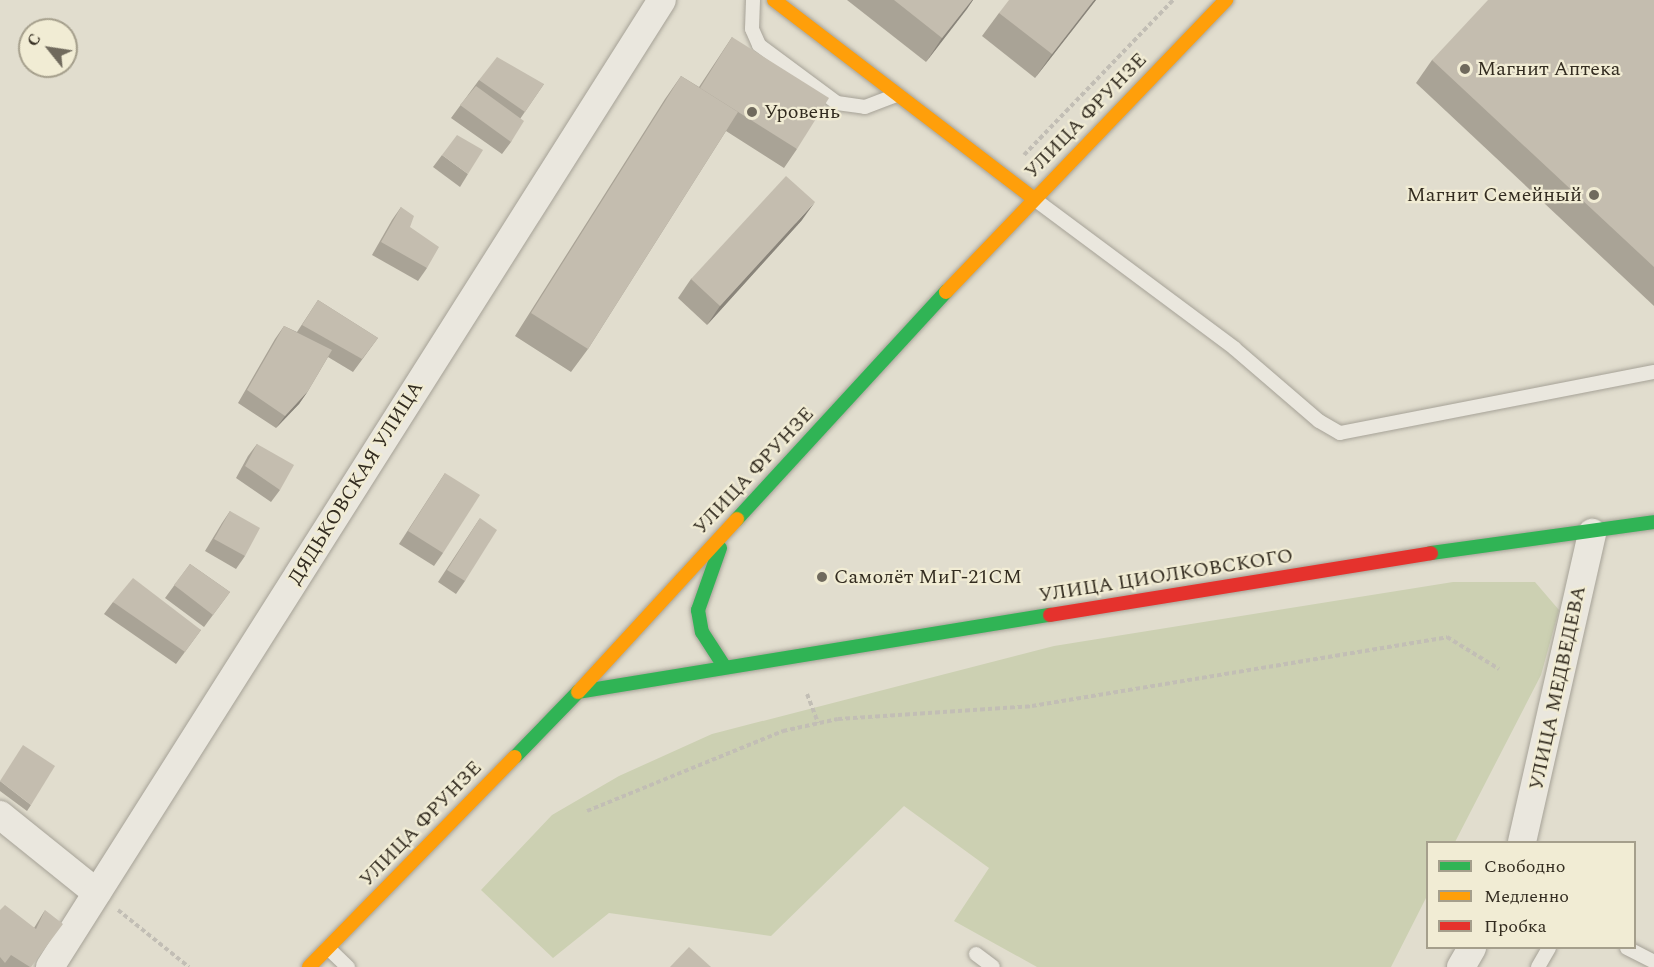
<!DOCTYPE html>
<meta charset="utf-8">
<style>
body{margin:0}
#map{position:relative;width:1654px;height:967px;overflow:hidden;background:#e1ddce;font-family:Spectral,serif}
div>[style]{position:absolute}
[style*='--x']{left:calc(var(--x)*1px);top:calc(var(--y)*1px);width:calc(var(--w)*1px);rotate:calc(var(--a)*1deg)}
.green>*{inset:0;background:#ccd0b2}
.path>*{height:4px;margin-top:-2px;transform-origin:0;background:repeating-linear-gradient(90deg,#c2beb5 0 4.5px,transparent 0 7.5px)}
.roads{filter:drop-shadow(0 0 2px #a6a297) drop-shadow(0 0 2px #a6a297)}
.lane>*{height:14px;margin:-7px;padding:0 7px;transform-origin:7px;border-radius:7px;background:#eae7de}
.street>*{height:28px;margin:-14px;padding:0 14px;transform-origin:14px;border-radius:14px;background:#eae7de}
.fast>*{height:14px;margin:-7px;padding:0 7px;transform-origin:7px;border-radius:7px;background:#30b455}
.slow>*{height:14px;margin:-7px;padding:0 7px;transform-origin:7px;border-radius:7px;background:#ff9f0a}
.jam>*{height:14px;margin:-7px;padding:0 7px;transform-origin:7px;border-radius:7px;background:#e5322d}
.wall>*{inset:0;background:#a9a396}
.shaded-wall>*{inset:0;background:#89847a}
.building>*{inset:0;background:#c4bdaf}
.dots>*{width:16px;height:16px;translate:-50% -50%;box-sizing:border-box;border:3px solid #f1ecd4;border-radius:50%}
span{translate:-50% -50%;white-space:nowrap;text-align:center;line-height:1.15;-webkit-text-stroke:4.5px #f1ecd4;paint-order:stroke}
.poi-label{font-size:20px;color:#332c20}
.left{translate:0 -50%;text-align:left}
.right{translate:-100% -50%;text-align:right}
.street-label{font-size:20px;color:#332c20}
.legend{position:absolute;left:1426px;top:841px;width:210px;height:108px;box-sizing:border-box;background:#f1ecd4;border:2px solid #a59f8c;margin:0;padding:8px 10px;list-style:none;font-size:18px;color:#332c20}
.legend li{display:flex;align-items:center;gap:12px;height:30px}
.legend b{width:30px;border:2px solid #a59f8c}
.north{position:absolute;left:18px;top:18px;width:60px;height:60px;box-sizing:border-box;background:#f1ecd4;border:2px solid #a59f8c;border-radius:50%;rotate:300deg;font-size:16px;font-weight:700;line-height:24px;text-align:center;color:#332c20}
.north::after{content:'';display:block;margin:auto;width:21px;height:27px;background:#706a5d;clip-path:polygon(50% 0,100% 100%,50% 72%,0 100%)}
</style>
<div id="map">
<div class="green">
<div style="clip-path:polygon(1453px 582px,1535px 582px,1559px 610px,1541px 675px,1455px 842px,1428px 842px,1427px 896px,1391px 967px,1037px 967px,954px 921px,989px 868px,904px 806px,771px 936px,609px 913px,553px 958px,481px 890px,552px 815px,619px 776px,712px 734px,1054px 646px)"></div>
</div>
<div class="path">
<div style="--x:1024;--y:155;--w:215;--a:-46.1"></div>
<div style="--x:807;--y:694;--w:31;--a:69"></div>
<div style="--x:587;--y:811;--w:212;--a:-22.2"></div>
<div style="--x:783;--y:731;--w:56;--a:-12.3"></div>
<div style="--x:838;--y:719;--w:194;--a:-3.8"></div>
<div style="--x:1032;--y:706;--w:421;--a:-9.4"></div>
<div style="--x:1447;--y:637;--w:61;--a:31.6"></div>
<div style="--x:118;--y:910;--w:91;--a:38.8"></div>
</div>
<div class="roads">
<div class="lane">
<div style="--x:753;--y:0;--w:29;--a:92"></div>
<div style="--x:752;--y:29;--w:17;--a:66"></div>
<div style="--x:759;--y:45;--w:97;--a:36.6"></div>
<div style="--x:837;--y:103;--w:28;--a:8"></div>
<div style="--x:865;--y:107;--w:33;--a:-21"></div>
<div style="--x:1033;--y:198;--w:251;--a:36.7"></div>
<div style="--x:1234;--y:348;--w:112;--a:40.7"></div>
<div style="--x:1319;--y:421;--w:24;--a:30"></div>
<div style="--x:1340;--y:433;--w:320;--a:-11"></div>
<div style="--x:328;--y:948;--w:28;--a:44"></div>
<div style="--x:1627;--y:948;--w:30;--a:27"></div>
<div style="--x:976;--y:954;--w:21;--a:37"></div>
<div style="--x:1538;--y:967;--w:22;--a:-60"></div>
</div>
<div class="street">
<div style="--x:0;--y:815;--w:124;--a:38.8"></div>
<div style="--x:1522;--y:842;--w:317;--a:-77.2"></div>
<div style="--x:50;--y:967;--w:1144;--a:-57.67"></div>
<div style="--x:1461;--y:967;--w:22;--a:-60"></div>
</div>
<div class="fast">
<div style="--x:737;--y:519;--w:309;--a:-47.4"></div>
<div style="--x:720;--y:548;--w:66;--a:109.5"></div>
<div style="--x:698;--y:610;--w:22;--a:80"></div>
<div style="--x:702;--y:632;--w:40;--a:57.1"></div>
<div style="--x:1431;--y:553;--w:225;--a:-7.9"></div>
<div style="--x:515;--y:757;--w:91;--a:-45.9"></div>
<div style="--x:578;--y:692;--w:478;--a:-9.3"></div>
</div>
<div class="slow">
<div style="--x:774;--y:0;--w:326;--a:37.4"></div>
<div style="--x:946;--y:292;--w:405;--a:-46.2"></div>
<div style="--x:578;--y:692;--w:235;--a:-47.4"></div>
<div style="--x:309;--y:967;--w:294;--a:-45.6"></div>
</div>
<div class="jam">
<div style="--x:1050;--y:615;--w:386;--a:-9.2"></div>
</div>
</div>
<div class="wall">
<div style="clip-path:polygon(847px 0,973px 0,926px 62px)"></div>
<div style="clip-path:polygon(1096px 0,1035px 78px,982px 36px,999px 13px)"></div>
<div style="clip-path:polygon(1654px 0,1654px 306px,1416px 83px,1432px 60px)"></div>
<div style="clip-path:polygon(732px 37px,797px 149px,784px 168px,726px 131px,588px 349px,571px 372px,515px 336px,665px 99px,681px 76px,699px 87px)"></div>
<div style="clip-path:polygon(479px 80px,544px 84px,520px 119px,511px 142px,502px 154px,451px 118px)"></div>
<div style="clip-path:polygon(442px 155px,468px 174px,460px 187px,433px 167px)"></div>
<div style="clip-path:polygon(401px 207px,427px 268px,418px 281px,372px 255px,392px 220px)"></div>
<div style="clip-path:polygon(802px 220px,707px 325px,678px 298px,691px 279px)"></div>
<div style="clip-path:polygon(318px 300px,378px 338px,353px 372px,328px 357px,308px 391px,299px 404px,276px 428px,238px 403px,275px 339px,284px 326px,297px 332px)"></div>
<div style="clip-path:polygon(257px 444px,280px 490px,271px 502px,236px 478px,248px 456px)"></div>
<div style="clip-path:polygon(445px 473px,443px 553px,434px 566px,399px 544px)"></div>
<div style="clip-path:polygon(230px 511px,245px 556px,236px 569px,205px 551px,222px 523px)"></div>
<div style="clip-path:polygon(480px 518px,465px 581px,456px 594px,438px 582px)"></div>
<div style="clip-path:polygon(190px 564px,230px 592px,204px 627px,165px 598px)"></div>
<div style="clip-path:polygon(113px 602px,201px 630px,176px 664px,104px 614px)"></div>
<div style="clip-path:polygon(0 781px,31px 805px,27px 811px,0 791px)"></div>
<div style="clip-path:polygon(0 910px,34px 928px,45px 910px,31px 967px,0 967px)"></div>
</div>
<div class="shaded-wall">
<div style="clip-path:polygon(972px 0,973px 0,967px 9px,926px 62px,942px 38px)"></div>
<div style="clip-path:polygon(1094px 0,1096px 0,1035px 78px,1052px 54px)"></div>
<div style="clip-path:polygon(815px 202px,802px 220px,707px 325px,720px 306px)"></div>
<div style="clip-path:polygon(308px 391px,299px 404px,276px 428px,285px 416px)"></div>
</div>
<div class="building">
<div style="clip-path:polygon(894px 0,972px 0,942px 38px)"></div>
<div style="clip-path:polygon(1009px 0,1094px 0,1052px 54px,999px 13px)"></div>
<div style="clip-path:polygon(1488px 0,1654px 0,1654px 267px,1432px 60px)"></div>
<div style="clip-path:polygon(732px 37px,829px 98px,797px 149px,700px 88px)"></div>
<div style="clip-path:polygon(497px 57px,544px 84px,525px 112px,479px 80px)"></div>
<div style="clip-path:polygon(681px 76px,738px 112px,588px 349px,531px 313px)"></div>
<div style="clip-path:polygon(476px 86px,524px 121px,511px 142px,460px 105px)"></div>
<div style="clip-path:polygon(457px 135px,483px 150px,468px 174px,442px 155px)"></div>
<div style="clip-path:polygon(786px 176px,815px 202px,720px 306px,691px 279px)"></div>
<div style="clip-path:polygon(401px 207px,414px 216px,410px 227px,439px 247px,427px 268px,381px 242px)"></div>
<div style="clip-path:polygon(318px 300px,378px 338px,362px 359px,302px 325px)"></div>
<div style="clip-path:polygon(284px 326px,332px 350px,308px 391px,285px 416px,247px 390px)"></div>
<div style="clip-path:polygon(257px 444px,294px 465px,280px 490px,245px 466px)"></div>
<div style="clip-path:polygon(445px 473px,480px 495px,443px 553px,408px 531px)"></div>
<div style="clip-path:polygon(230px 511px,260px 528px,245px 556px,214px 539px)"></div>
<div style="clip-path:polygon(480px 518px,497px 530px,465px 581px,447px 570px)"></div>
<div style="clip-path:polygon(190px 564px,230px 592px,213px 615px,174px 585px)"></div>
<div style="clip-path:polygon(133px 578px,201px 630px,185px 652px,113px 602px)"></div>
<div style="clip-path:polygon(23px 745px,55px 766px,31px 805px,0 781px)"></div>
<div style="clip-path:polygon(5px 905px,36px 929px,45px 910px,63px 924px,31px 967px,30px 967px,11px 955px,5px 963px,0 957px,0 910px)"></div>
<div style="clip-path:polygon(689px 947px,711px 967px,670px 967px)"></div>
</div>
<div class="dots">
<div style="left:1465px;top:69px;background:#706a5d"></div>
<div style="left:752px;top:112px;background:#706a5d"></div>
<div style="left:1594px;top:195px;background:#706a5d"></div>
<div style="left:822px;top:577px;background:#706a5d"></div>
</div>
<div class="poi-label">
<span class="left" style="left:1477px;top:69px">Магнит Аптека</span>
<span class="left" style="left:764px;top:112px">Уровень</span>
<span class="right" style="left:1582px;top:195px">Магнит Семейный</span>
<span class="left" style="left:834px;top:577px">Самолёт МиГ-21СМ</span>
</div>
<div class="street-label">
<span style="left:1086px;top:116px;rotate:-46deg">УЛИЦА ФРУНЗЕ</span>
<span style="left:754px;top:471px;rotate:-47deg">УЛИЦА ФРУНЗЕ</span>
<span style="left:356px;top:483px;rotate:-58deg">ДЯДЬКОВСКАЯ УЛИЦА</span>
<span style="left:1166px;top:576px;rotate:-9deg">УЛИЦА ЦИОЛКОВСКОГО</span>
<span style="left:1558px;top:688px;rotate:-78deg">УЛИЦА МЕДВЕДЕВА</span>
<span style="left:421px;top:824px;rotate:-46deg">УЛИЦА ФРУНЗЕ</span>
</div>
<ul class="legend">
<li><b style="height:8px;background:#30b455"></b>Свободно</li>
<li><b style="height:8px;background:#ff9f0a"></b>Медленно</li>
<li><b style="height:8px;background:#e5322d"></b>Пробка</li>
</ul>
<div class="north">С</div>
</div>
